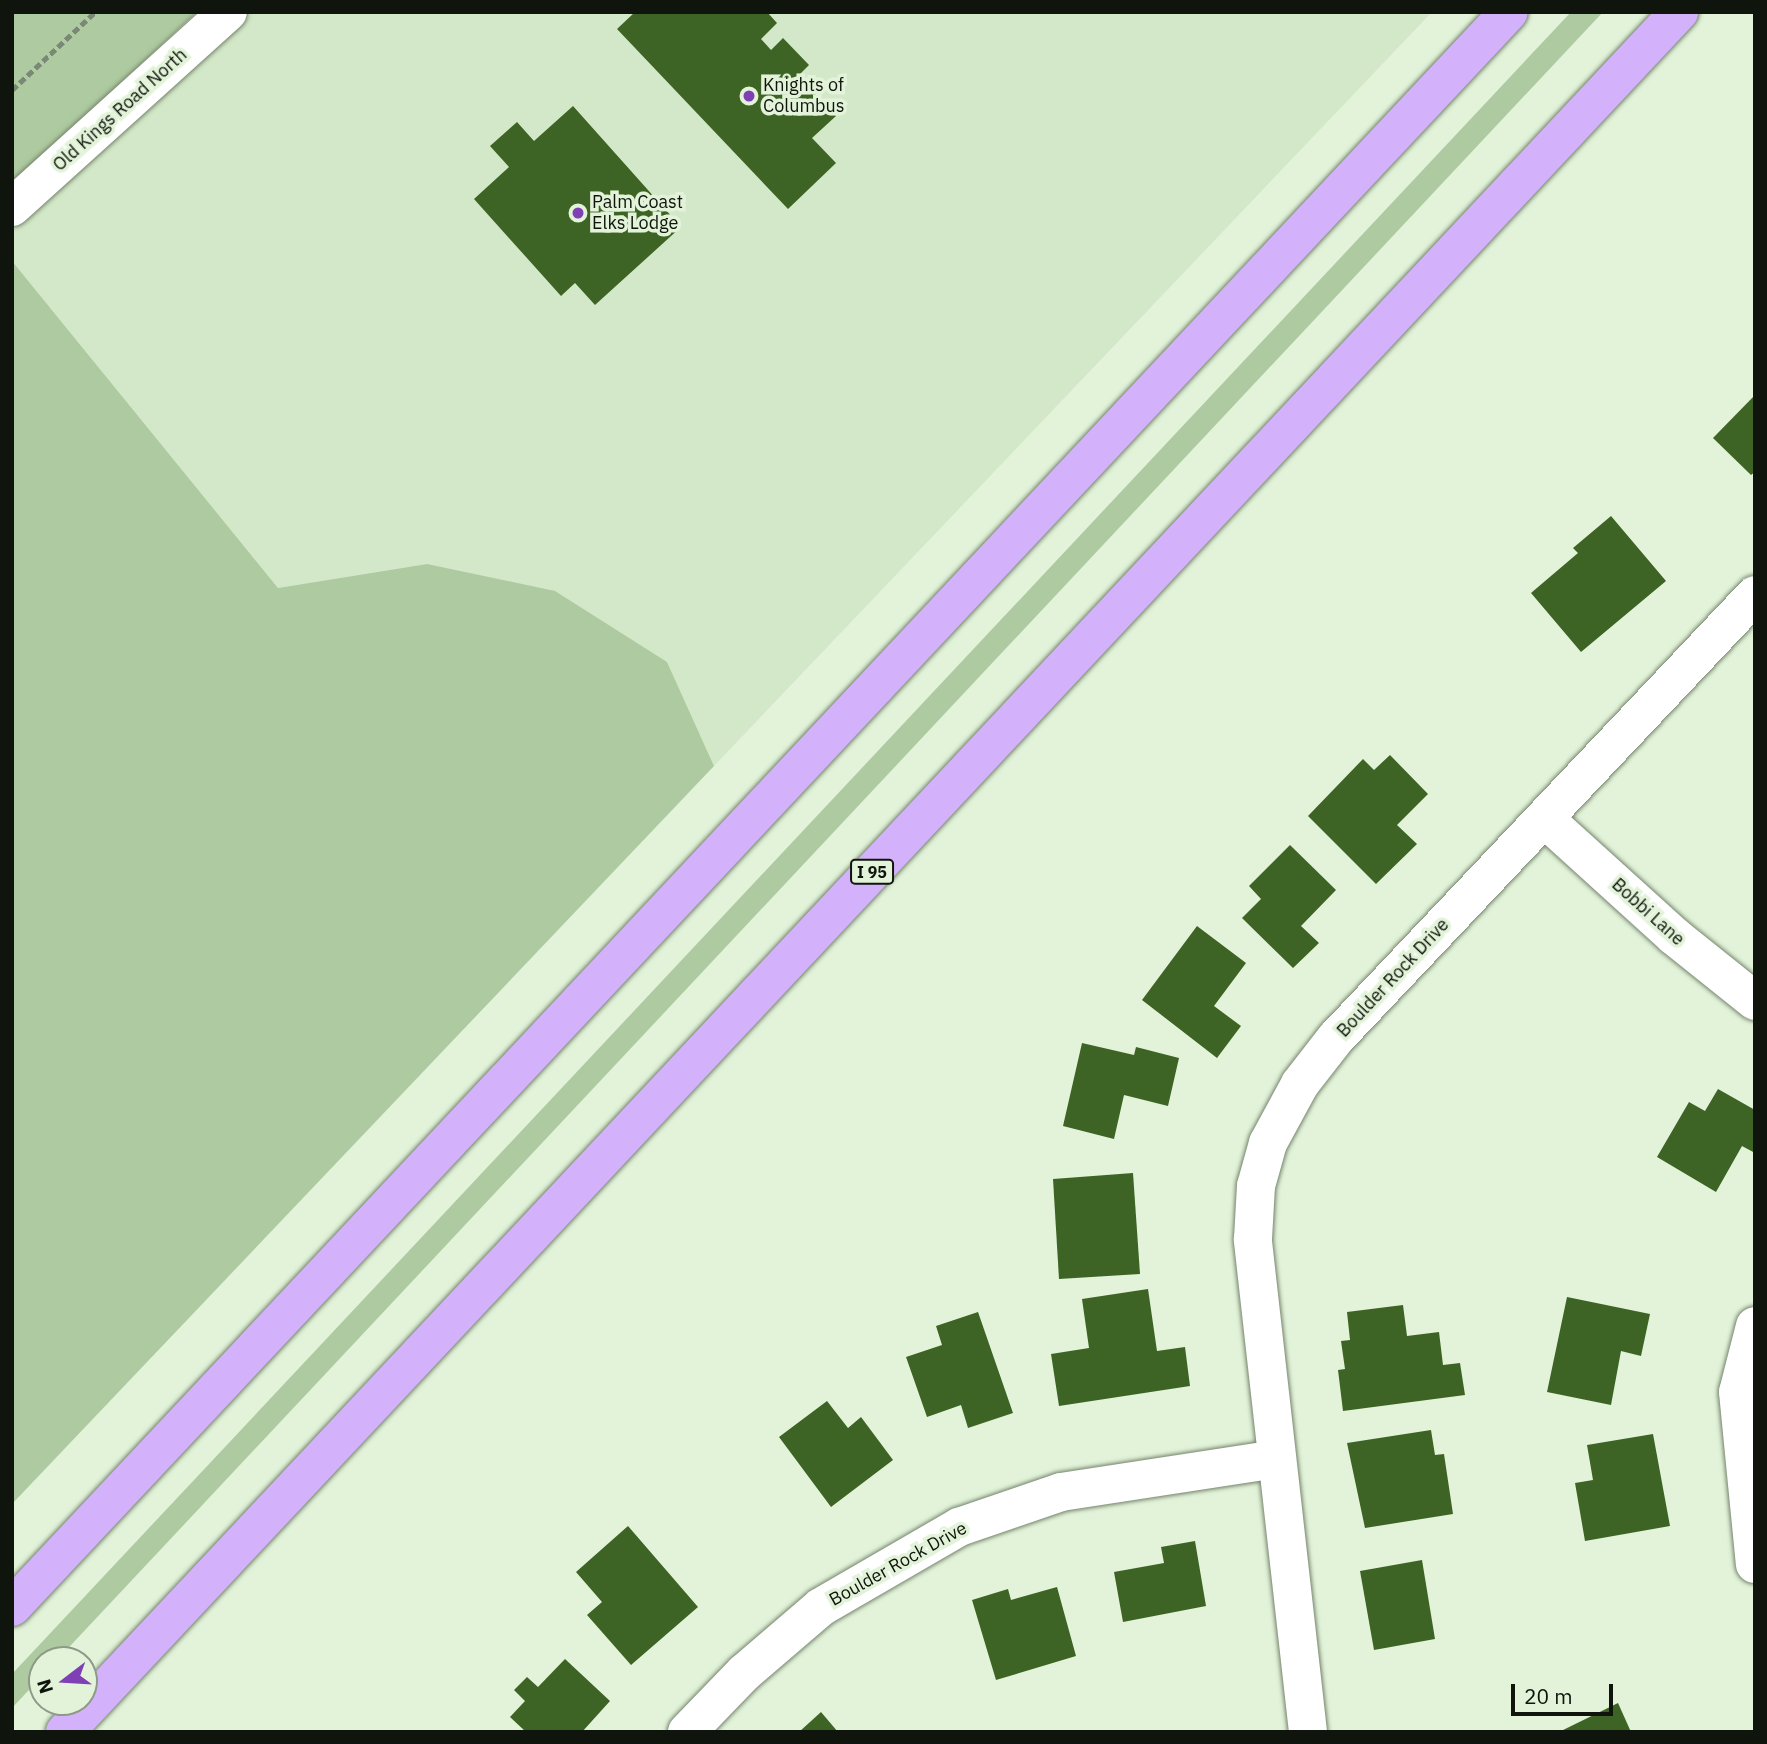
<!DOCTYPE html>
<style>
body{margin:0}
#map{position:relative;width:1767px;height:1744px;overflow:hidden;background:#e2f3d9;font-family:"IBM Plex Sans",sans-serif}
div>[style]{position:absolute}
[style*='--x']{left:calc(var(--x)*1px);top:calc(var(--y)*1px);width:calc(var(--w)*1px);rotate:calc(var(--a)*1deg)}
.built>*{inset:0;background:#d3e8c8}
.green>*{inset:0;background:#aecaa0}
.building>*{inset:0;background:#3d6424}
.path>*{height:4.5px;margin-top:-2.25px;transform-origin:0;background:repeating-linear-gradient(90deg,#7c8876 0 7px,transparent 0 10.5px)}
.roads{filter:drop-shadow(0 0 2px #75846d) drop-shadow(0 0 2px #75846d)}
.street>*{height:38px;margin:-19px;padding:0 19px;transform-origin:19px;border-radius:19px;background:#fff}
.secondary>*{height:38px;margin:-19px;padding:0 19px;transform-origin:19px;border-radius:19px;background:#fff}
.highway>*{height:38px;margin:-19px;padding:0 19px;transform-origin:19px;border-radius:19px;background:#d4b2fb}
.dots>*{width:19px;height:19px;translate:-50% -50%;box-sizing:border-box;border:4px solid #e2f3d9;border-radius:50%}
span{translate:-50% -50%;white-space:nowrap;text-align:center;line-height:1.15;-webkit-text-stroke:7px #e2f3d9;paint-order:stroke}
.shield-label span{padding:2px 5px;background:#e2f3d9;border:2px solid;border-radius:5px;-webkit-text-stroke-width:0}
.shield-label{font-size:16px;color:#0f150c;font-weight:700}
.poi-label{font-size:18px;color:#0f150c}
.left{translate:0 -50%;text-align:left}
.street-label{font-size:18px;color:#0f150c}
.frame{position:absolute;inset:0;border:14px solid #0f150c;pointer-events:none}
.north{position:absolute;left:28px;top:1646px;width:70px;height:70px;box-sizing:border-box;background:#e2f3d9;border:2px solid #8e9a87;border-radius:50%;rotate:253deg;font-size:19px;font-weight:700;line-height:28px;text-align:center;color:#0f150c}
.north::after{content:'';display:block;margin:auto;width:24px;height:32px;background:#7f40b6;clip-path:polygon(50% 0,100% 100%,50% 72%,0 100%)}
.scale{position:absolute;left:1511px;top:1684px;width:102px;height:32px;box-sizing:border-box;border:4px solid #0f150c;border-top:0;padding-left:9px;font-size:21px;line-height:24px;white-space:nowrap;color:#0f150c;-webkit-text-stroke:5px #e2f3d9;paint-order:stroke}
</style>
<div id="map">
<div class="built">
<div style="clip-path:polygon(254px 12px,1432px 12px,714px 766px,667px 662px,427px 564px,278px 588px,12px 261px,12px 231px)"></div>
</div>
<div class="green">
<div style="clip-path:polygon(12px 12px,197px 12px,12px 184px)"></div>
<div style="clip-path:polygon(1571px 12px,1603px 12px,57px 1660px,42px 1660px,42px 1676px,12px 1708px,12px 1674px)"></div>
<div style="clip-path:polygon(12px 261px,278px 588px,427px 564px,555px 591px,667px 662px,714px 766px,12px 1504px)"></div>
</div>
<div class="building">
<div style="clip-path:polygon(635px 12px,767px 12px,777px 23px,761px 39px,771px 50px,783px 38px,809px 65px,798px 76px,836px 116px,812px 138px,836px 163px,788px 209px,617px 29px)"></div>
<div style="clip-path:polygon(573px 106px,681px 227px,595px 305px,575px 283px,561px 296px,474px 199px,509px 167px,490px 146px,517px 122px,534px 141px)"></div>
<div style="clip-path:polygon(1755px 395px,1755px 472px,1751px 475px,1713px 438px)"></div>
<div style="clip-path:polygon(1611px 516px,1666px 581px,1581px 652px,1531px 593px,1578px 553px,1573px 548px)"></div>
<div style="clip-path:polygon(1390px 755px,1428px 794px,1397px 825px,1417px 844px,1376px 884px,1308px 816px,1363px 759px,1374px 770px)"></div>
<div style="clip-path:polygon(1290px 845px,1336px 890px,1301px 926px,1319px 943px,1293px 968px,1242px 918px,1261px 899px,1249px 886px)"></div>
<div style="clip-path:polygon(1197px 926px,1246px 963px,1214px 1006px,1241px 1026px,1217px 1058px,1142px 1000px)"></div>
<div style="clip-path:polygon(1082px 1043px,1134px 1055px,1136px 1047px,1179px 1058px,1168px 1106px,1124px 1095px,1114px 1139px,1063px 1126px)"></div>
<div style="clip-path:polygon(1718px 1089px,1755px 1110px,1755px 1153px,1742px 1146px,1716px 1192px,1657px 1157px,1689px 1102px,1705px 1111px)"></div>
<div style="clip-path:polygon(1133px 1173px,1140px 1274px,1059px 1279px,1053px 1179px)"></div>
<div style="clip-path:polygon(1148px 1289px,1157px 1351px,1185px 1347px,1190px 1386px,1059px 1406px,1051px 1354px,1089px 1348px,1082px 1299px)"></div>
<div style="clip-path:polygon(1567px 1297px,1650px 1314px,1641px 1356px,1621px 1351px,1611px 1405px,1547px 1392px)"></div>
<div style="clip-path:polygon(1403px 1305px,1407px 1336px,1439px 1332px,1443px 1365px,1460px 1363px,1465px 1395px,1343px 1411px,1338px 1370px,1345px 1369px,1341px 1341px,1350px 1340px,1347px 1312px)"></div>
<div style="clip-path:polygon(978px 1312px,1013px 1413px,968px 1428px,961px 1405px,927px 1417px,906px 1357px,942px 1345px,936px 1326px)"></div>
<div style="clip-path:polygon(827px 1401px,848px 1428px,861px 1417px,893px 1460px,831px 1507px,779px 1437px)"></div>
<div style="clip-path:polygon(1431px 1430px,1435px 1455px,1444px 1454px,1453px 1514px,1365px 1528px,1347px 1443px)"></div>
<div style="clip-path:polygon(1653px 1434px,1670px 1526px,1585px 1541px,1575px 1483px,1593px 1480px,1587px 1445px)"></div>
<div style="clip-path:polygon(628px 1526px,698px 1607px,631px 1665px,587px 1615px,602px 1602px,576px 1572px)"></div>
<div style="clip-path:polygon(1195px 1541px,1206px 1606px,1123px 1622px,1114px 1572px,1164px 1563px,1161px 1547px)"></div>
<div style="clip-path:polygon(1422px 1560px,1435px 1639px,1374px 1650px,1360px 1571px)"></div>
<div style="clip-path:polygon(1057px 1587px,1076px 1656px,996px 1680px,972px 1600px,1008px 1589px,1011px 1600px)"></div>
<div style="clip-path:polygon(565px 1659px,610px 1701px,582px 1732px,526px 1732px,510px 1717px,525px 1701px,514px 1690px,527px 1677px,538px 1687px)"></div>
<div style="clip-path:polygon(1618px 1703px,1631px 1732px,1559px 1732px)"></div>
<div style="clip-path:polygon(821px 1712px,838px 1732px,799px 1732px)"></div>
</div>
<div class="path">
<div style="--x:12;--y:90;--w:114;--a:-43.2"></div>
</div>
<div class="roads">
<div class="street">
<div style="--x:1545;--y:819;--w:174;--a:42.2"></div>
<div style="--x:1674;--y:936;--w:104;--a:38.7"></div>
<div style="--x:1755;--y:1326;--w:68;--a:104.4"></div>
<div style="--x:1738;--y:1392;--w:173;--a:84.4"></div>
<div style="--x:687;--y:1732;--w:82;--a:-46"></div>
<div style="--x:744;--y:1673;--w:101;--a:-40.6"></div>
<div style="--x:821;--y:1607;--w:160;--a:-30.1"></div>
<div style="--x:959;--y:1527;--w:108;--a:-18.9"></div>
<div style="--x:1061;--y:1492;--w:218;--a:-8.7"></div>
<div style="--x:1308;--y:1732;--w:496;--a:-96.4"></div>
<div style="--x:1253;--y:1239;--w:53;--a:-86.8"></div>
<div style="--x:1256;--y:1186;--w:45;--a:-74.4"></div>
<div style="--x:1268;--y:1143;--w:67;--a:-61.5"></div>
<div style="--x:1300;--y:1084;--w:57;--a:-52.1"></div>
<div style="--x:1335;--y:1039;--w:611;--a:-46.59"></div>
</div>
<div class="secondary">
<div style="--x:12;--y:207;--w:291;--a:-42.1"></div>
</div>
<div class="highway">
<div style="--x:12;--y:1607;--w:2187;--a:-46.82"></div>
<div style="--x:65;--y:1732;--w:2359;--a:-46.82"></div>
</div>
</div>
<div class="dots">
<div style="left:749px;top:96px;background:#7f40b6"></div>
<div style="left:578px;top:213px;background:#7f40b6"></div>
</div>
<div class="shield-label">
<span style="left:872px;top:872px">I 95</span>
</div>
<div class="poi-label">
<span class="left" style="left:763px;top:96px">Knights of<br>Columbus</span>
<span class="left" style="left:592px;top:213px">Palm Coast<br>Elks Lodge</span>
</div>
<div class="street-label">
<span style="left:120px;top:110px;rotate:-42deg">Old Kings Road North</span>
<span style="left:1648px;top:912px;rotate:42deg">Bobbi Lane</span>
<span style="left:1393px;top:978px;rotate:-47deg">Boulder Rock Drive</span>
<span style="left:898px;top:1564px;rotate:-29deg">Boulder Rock Drive</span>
</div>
<div class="frame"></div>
<div class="north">N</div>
<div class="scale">20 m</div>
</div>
